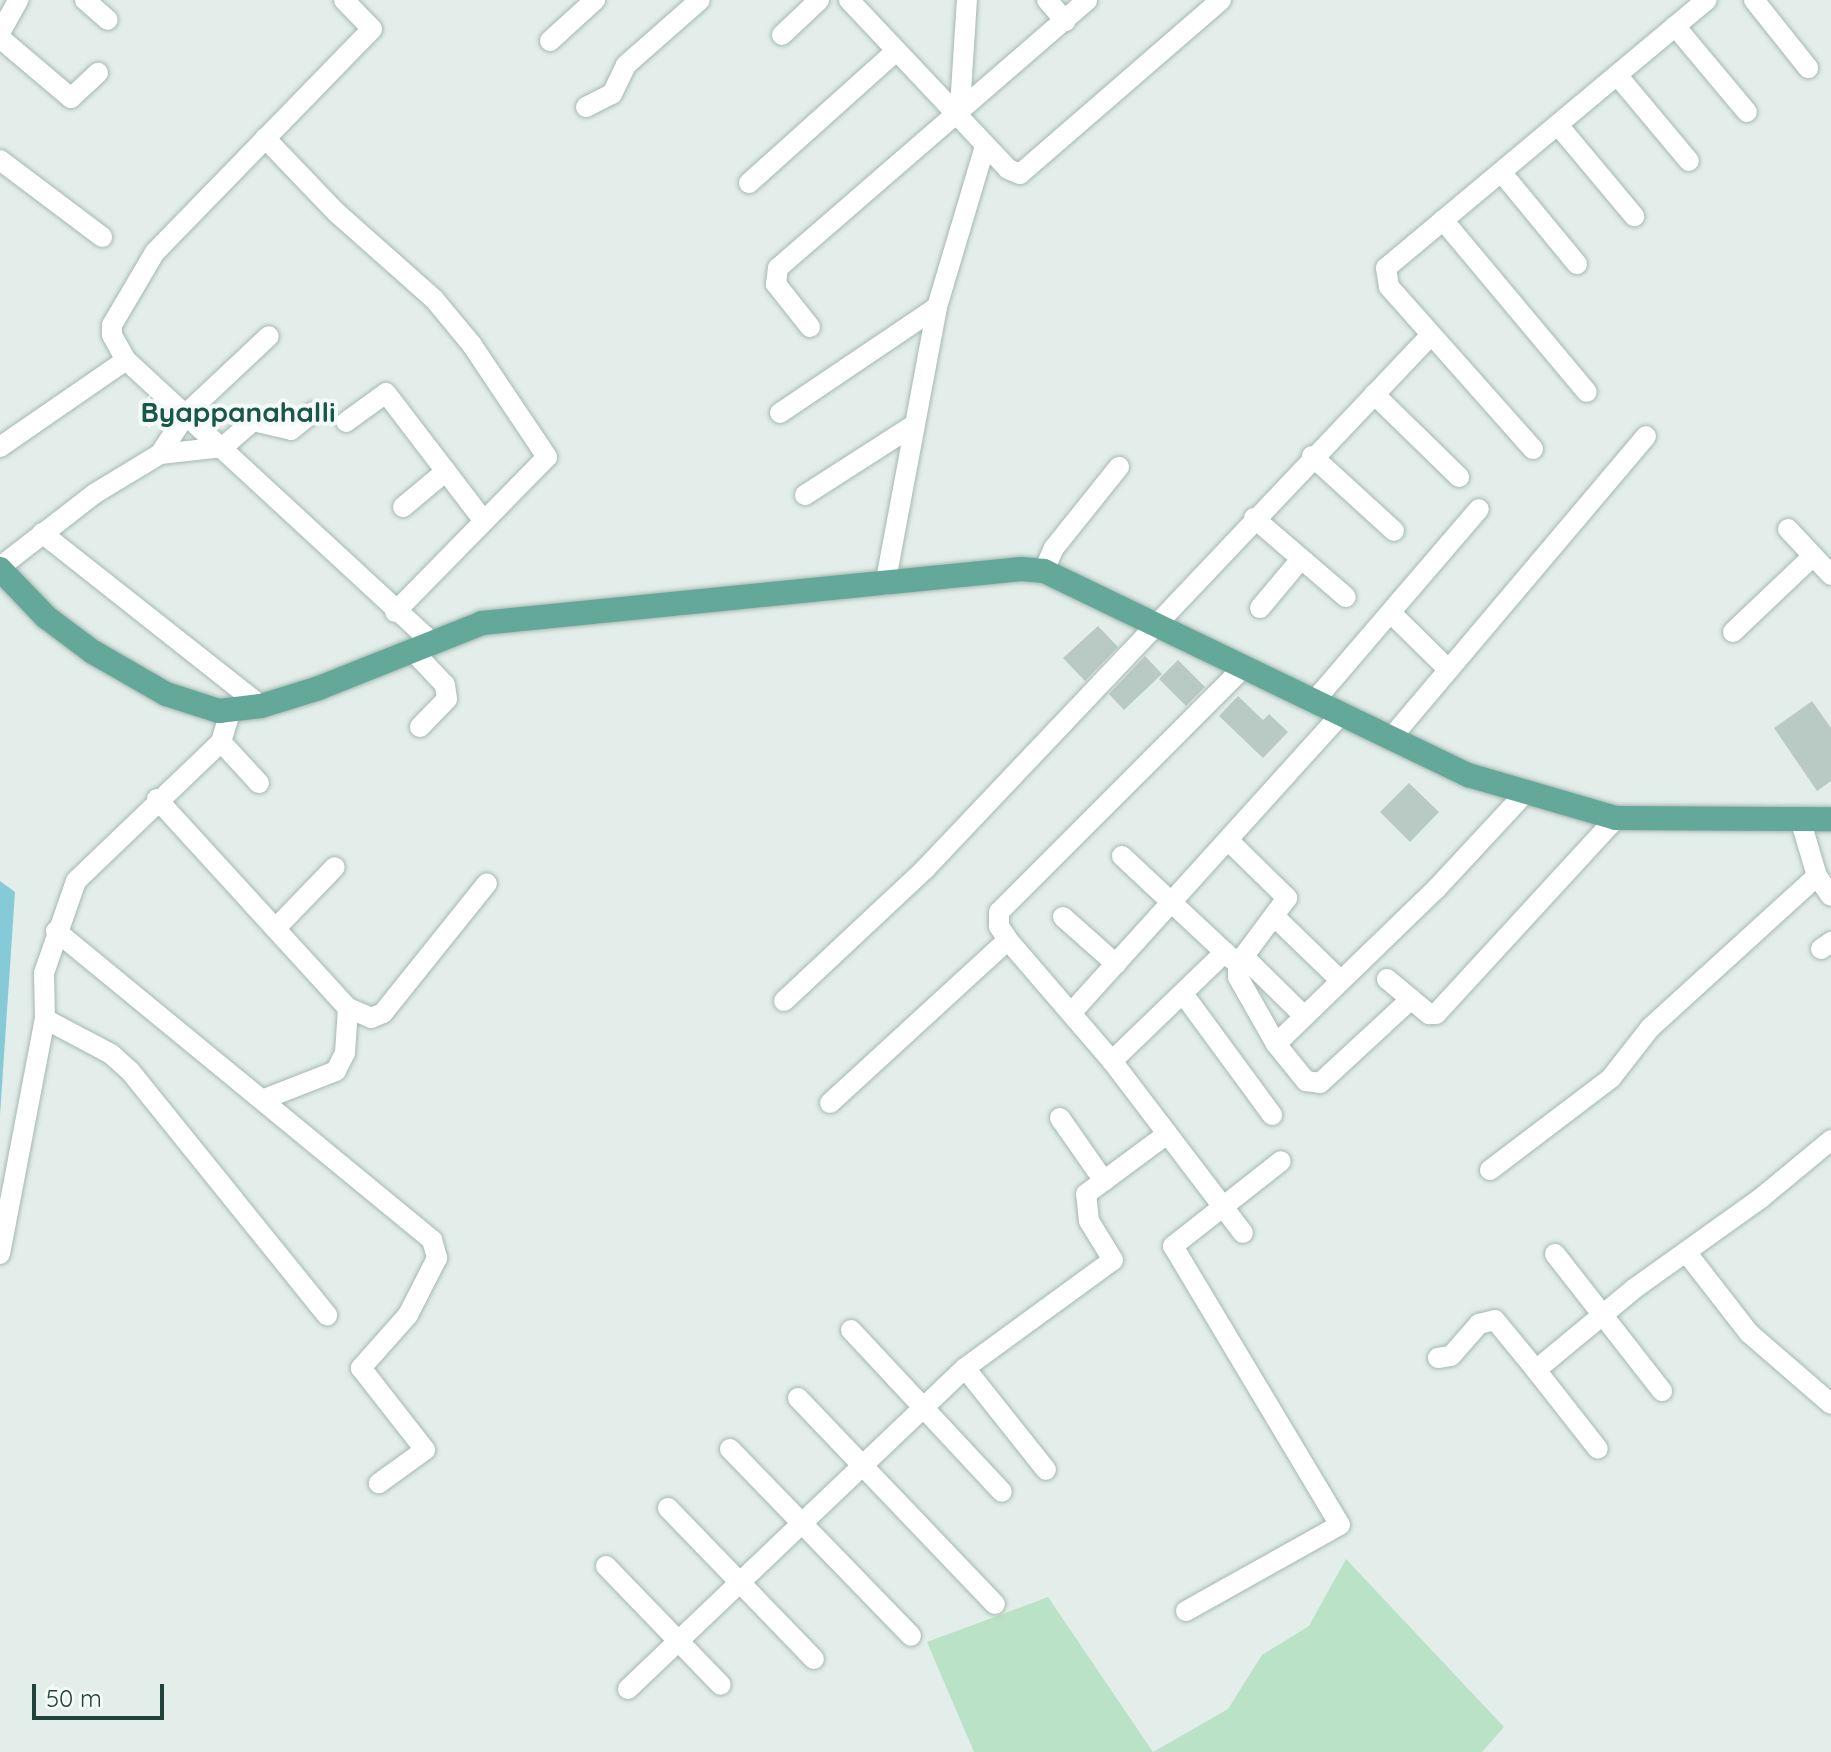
<!DOCTYPE html>
<style>
body{margin:0}
#map{position:relative;width:1831px;height:1752px;overflow:hidden;background:#e3eeea;font-family:Quicksand,sans-serif}
div>[style]{position:absolute}
[style*='--x']{left:calc(var(--x)*1px);top:calc(var(--y)*1px);width:calc(var(--w)*1px);rotate:calc(var(--a)*1deg)}
.green>*{inset:0;background:#bae2c6}
.water>*{inset:0;background:#86cad8}
.building>*{inset:0;background:#b8cac3}
.roads{filter:drop-shadow(0 0 2px #a5b7b2) drop-shadow(0 0 2px #a5b7b2)}
.minor>*{height:20px;margin:-10px;padding:0 10px;transform-origin:10px;border-radius:10px;background:#fff}
.major>*{height:24px;margin:-12px;padding:0 12px;transform-origin:12px;border-radius:12px;background:#63a898}
span{translate:-50% -50%;white-space:nowrap;text-align:center;line-height:1.15;-webkit-text-stroke:8px #f4faf7;paint-order:stroke}
.quarter-label{font-size:28px;color:#1a5749;font-weight:700}
.scale{position:absolute;left:32px;top:1684px;width:132px;height:36px;box-sizing:border-box;border:4px solid #21423a;border-top:0;padding-left:10px;font-size:24px;line-height:28px;white-space:nowrap;color:#21423a;-webkit-text-stroke:6px #f4faf7;paint-order:stroke}
</style>
<div id="map">
<div class="green">
<div style="clip-path:polygon(1346px 1559px,1504px 1727px,1482px 1752px,974px 1752px,927px 1642px,1048px 1597px,1153px 1752px,1228px 1709px,1262px 1655px,1309px 1626px)"></div>
</div>
<div class="water">
<div style="clip-path:polygon(0 881px,15px 892px,0 1115px)"></div>
</div>
<div class="building">
<div style="clip-path:polygon(1098px 626px,1118px 647px,1085px 681px,1063px 658px)"></div>
<div style="clip-path:polygon(1145px 656px,1162px 674px,1124px 710px,1109px 694px)"></div>
<div style="clip-path:polygon(1178px 660px,1205px 687px,1186px 706px,1159px 679px)"></div>
<div style="clip-path:polygon(1238px 696px,1263px 720px,1269px 714px,1288px 732px,1263px 758px,1219px 716px)"></div>
<div style="clip-path:polygon(1812px 701px,1831px 728px,1831px 781px,1817px 791px,1774px 728px)"></div>
<div style="clip-path:polygon(1409px 783px,1439px 812px,1410px 842px,1380px 812px)"></div>
</div>
<div class="roads">
<div class="minor">
<div style="--x:85;--y:0;--w:30;--a:41"></div>
<div style="--x:344;--y:0;--w:40;--a:46"></div>
<div style="--x:372;--y:29;--w:311;--a:134.2"></div>
<div style="--x:155;--y:252;--w:85;--a:120.5"></div>
<div style="--x:112;--y:325;--w:10;--a:90"></div>
<div style="--x:112;--y:335;--w:29;--a:61"></div>
<div style="--x:126;--y:360;--w:414;--a:42.7"></div>
<div style="--x:849;--y:0;--w:232;--a:46.7"></div>
<div style="--x:1008;--y:169;--w:13;--a:23"></div>
<div style="--x:1020;--y:174;--w:266;--a:-40.9"></div>
<div style="--x:1047;--y:0;--w:28;--a:49"></div>
<div style="--x:1754;--y:0;--w:87;--a:51.5"></div>
<div style="--x:1675;--y:26;--w:112;--a:50.1"></div>
<div style="--x:0;--y:33;--w:38;--a:-61"></div>
<div style="--x:782;--y:35;--w:51;--a:-43.4"></div>
<div style="--x:0;--y:38;--w:93;--a:40.2"></div>
<div style="--x:71;--y:98;--w:37;--a:-43"></div>
<div style="--x:550;--y:41;--w:61;--a:-42.3"></div>
<div style="--x:1617;--y:75;--w:112;--a:50.1"></div>
<div style="--x:586;--y:107;--w:29;--a:-27"></div>
<div style="--x:612;--y:94;--w:32;--a:-64"></div>
<div style="--x:626;--y:65;--w:98;--a:-41.3"></div>
<div style="--x:960;--y:107;--w:107;--a:-86.3"></div>
<div style="--x:1558;--y:125;--w:119;--a:50.1"></div>
<div style="--x:265;--y:138;--w:104;--a:46.2"></div>
<div style="--x:337;--y:213;--w:130;--a:41.6"></div>
<div style="--x:434;--y:299;--w:60;--a:50.4"></div>
<div style="--x:472;--y:345;--w:135;--a:56.2"></div>
<div style="--x:547;--y:457;--w:217;--a:134.4"></div>
<div style="--x:0;--y:160;--w:128;--a:37"></div>
<div style="--x:1502;--y:173;--w:118;--a:50.5"></div>
<div style="--x:749;--y:183;--w:198;--a:-41.9"></div>
<div style="--x:1443;--y:220;--w:224;--a:50.1"></div>
<div style="--x:810;--y:327;--w:55;--a:-128.3"></div>
<div style="--x:776;--y:284;--w:16;--a:-83"></div>
<div style="--x:778;--y:268;--w:409;--a:-40.9"></div>
<div style="--x:1374;--y:394;--w:119;--a:44.3"></div>
<div style="--x:780;--y:413;--w:189;--a:-34"></div>
<div style="--x:346;--y:422;--w:49;--a:-35.9"></div>
<div style="--x:386;--y:393;--w:161;--a:52.6"></div>
<div style="--x:0;--y:447;--w:153;--a:-34.6"></div>
<div style="--x:1533;--y:449;--w:217;--a:-131.6"></div>
<div style="--x:1389;--y:287;--w:19;--a:-99"></div>
<div style="--x:1386;--y:268;--w:418;--a:-39.9"></div>
<div style="--x:160;--y:454;--w:63;--a:-6.3"></div>
<div style="--x:223;--y:447;--w:40;--a:-41"></div>
<div style="--x:253;--y:421;--w:39;--a:13"></div>
<div style="--x:291;--y:430;--w:28;--a:-39"></div>
<div style="--x:1312;--y:456;--w:111;--a:42.4"></div>
<div style="--x:805;--y:495;--w:130;--a:-32.7"></div>
<div style="--x:403;--y:507;--w:56;--a:-39.9"></div>
<div style="--x:1254;--y:518;--w:121;--a:40.7"></div>
<div style="--x:1788;--y:529;--w:63;--a:46.9"></div>
<div style="--x:42;--y:533;--w:279;--a:38.3"></div>
<div style="--x:0;--y:567;--w:119;--a:-37.8"></div>
<div style="--x:94;--y:494;--w:77;--a:-31.2"></div>
<div style="--x:160;--y:454;--w:49;--a:-56.6"></div>
<div style="--x:187;--y:413;--w:112;--a:-43.2"></div>
<div style="--x:1044;--y:571;--w:25;--a:-67"></div>
<div style="--x:1054;--y:548;--w:104;--a:-51.3"></div>
<div style="--x:885;--y:585;--w:283;--a:-79.4"></div>
<div style="--x:937;--y:307;--w:168;--a:-73.4"></div>
<div style="--x:1260;--y:608;--w:64;--a:-50.1"></div>
<div style="--x:1391;--y:613;--w:81;--a:44.5"></div>
<div style="--x:1733;--y:632;--w:110;--a:-43.5"></div>
<div style="--x:412;--y:650;--w:48;--a:46.7"></div>
<div style="--x:445;--y:685;--w:14;--a:82"></div>
<div style="--x:447;--y:699;--w:39;--a:134"></div>
<div style="--x:1316;--y:699;--w:250;--a:-49.4"></div>
<div style="--x:1391;--y:738;--w:395;--a:-49.8"></div>
<div style="--x:221;--y:742;--w:56;--a:47.2"></div>
<div style="--x:157;--y:799;--w:283;--a:47.6"></div>
<div style="--x:348;--y:1008;--w:45;--a:93.8"></div>
<div style="--x:345;--y:1053;--w:20;--a:117"></div>
<div style="--x:336;--y:1071;--w:77;--a:158.7"></div>
<div style="--x:1228;--y:840;--w:83;--a:44.5"></div>
<div style="--x:1287;--y:898;--w:82;--a:126.6"></div>
<div style="--x:1238;--y:964;--w:13;--a:90"></div>
<div style="--x:1238;--y:977;--w:77;--a:60.4"></div>
<div style="--x:1276;--y:1044;--w:48;--a:51"></div>
<div style="--x:1306;--y:1081;--w:14;--a:8"></div>
<div style="--x:1320;--y:1083;--w:124;--a:-42.7"></div>
<div style="--x:1122;--y:856;--w:152;--a:43.1"></div>
<div style="--x:1817;--y:876;--w:24;--a:55"></div>
<div style="--x:1274;--y:916;--w:91;--a:44.1"></div>
<div style="--x:1063;--y:917;--w:71;--a:41.6"></div>
<div style="--x:277;--y:927;--w:83;--a:-46"></div>
<div style="--x:56;--y:931;--w:487;--a:39.4"></div>
<div style="--x:432;--y:1240;--w:19;--a:74"></div>
<div style="--x:437;--y:1258;--w:64;--a:117"></div>
<div style="--x:408;--y:1315;--w:71;--a:131.6"></div>
<div style="--x:361;--y:1368;--w:104;--a:52"></div>
<div style="--x:425;--y:1450;--w:57;--a:144.3"></div>
<div style="--x:1821;--y:949;--w:12;--a:-35"></div>
<div style="--x:1225;--y:952;--w:157;--a:136"></div>
<div style="--x:1112;--y:1061;--w:216;--a:52.7"></div>
<div style="--x:1243;--y:956;--w:84;--a:44.5"></div>
<div style="--x:1387;--y:979;--w:55;--a:39.8"></div>
<div style="--x:1429;--y:1014;--w:7;--a:0"></div>
<div style="--x:1436;--y:1014;--w:266;--a:-47.4"></div>
<div style="--x:1184;--y:995;--w:149;--a:53.7"></div>
<div style="--x:784;--y:1001;--w:192;--a:-43.1"></div>
<div style="--x:924;--y:870;--w:737;--a:-46.54"></div>
<div style="--x:348;--y:1008;--w:25;--a:23"></div>
<div style="--x:371;--y:1018;--w:13;--a:-23"></div>
<div style="--x:383;--y:1013;--w:166;--a:-51.3"></div>
<div style="--x:1072;--y:1012;--w:403;--a:-47.9"></div>
<div style="--x:45;--y:1019;--w:75;--a:27.9"></div>
<div style="--x:111;--y:1054;--w:25;--a:42"></div>
<div style="--x:130;--y:1071;--w:314;--a:51.1"></div>
<div style="--x:1276;--y:1044;--w:223;--a:-44.1"></div>
<div style="--x:1436;--y:889;--w:132;--a:-47.1"></div>
<div style="--x:1112;--y:1061;--w:160;--a:-130.7"></div>
<div style="--x:1008;--y:940;--w:17;--a:-123"></div>
<div style="--x:999;--y:926;--w:14;--a:-90"></div>
<div style="--x:999;--y:912;--w:348;--a:-45"></div>
<div style="--x:830;--y:1103;--w:241;--a:-42.5"></div>
<div style="--x:1060;--y:1118;--w:77;--a:55.1"></div>
<div style="--x:1490;--y:1170;--w:152;--a:-37.2"></div>
<div style="--x:1611;--y:1078;--w:63;--a:-52"></div>
<div style="--x:1650;--y:1028;--w:226;--a:-42.3"></div>
<div style="--x:1817;--y:876;--w:59;--a:-106.6"></div>
<div style="--x:1686;--y:1252;--w:103;--a:52.1"></div>
<div style="--x:1749;--y:1333;--w:108;--a:40.9"></div>
<div style="--x:0;--y:1254;--w:239;--a:-79.2"></div>
<div style="--x:45;--y:1019;--w:46;--a:-91.2"></div>
<div style="--x:44;--y:973;--w:97;--a:-70.8"></div>
<div style="--x:76;--y:881;--w:201;--a:-43.8"></div>
<div style="--x:221;--y:742;--w:34;--a:-73"></div>
<div style="--x:1555;--y:1254;--w:174;--a:52"></div>
<div style="--x:851;--y:1330;--w:221;--a:47"></div>
<div style="--x:1438;--y:1358;--w:13;--a:-9"></div>
<div style="--x:1451;--y:1356;--w:43;--a:-48.8"></div>
<div style="--x:1479;--y:1324;--w:16;--a:-14"></div>
<div style="--x:1495;--y:1320;--w:65;--a:50.6"></div>
<div style="--x:1536;--y:1370;--w:129;--a:-39.6"></div>
<div style="--x:1635;--y:1288;--w:155;--a:-35.5"></div>
<div style="--x:1761;--y:1198;--w:91;--a:-39.6"></div>
<div style="--x:965;--y:1368;--w:130;--a:51.5"></div>
<div style="--x:1536;--y:1370;--w:100;--a:51.9"></div>
<div style="--x:798;--y:1398;--w:285;--a:46.3"></div>
<div style="--x:730;--y:1449;--w:260;--a:45.9"></div>
<div style="--x:668;--y:1508;--w:210;--a:46"></div>
<div style="--x:606;--y:1566;--w:165;--a:46"></div>
<div style="--x:1186;--y:1611;--w:176;--a:-29.2"></div>
<div style="--x:1340;--y:1525;--w:325;--a:-120.9"></div>
<div style="--x:1173;--y:1246;--w:137;--a:-38.2"></div>
<div style="--x:628;--y:1689;--w:465;--a:-43.6"></div>
<div style="--x:965;--y:1368;--w:183;--a:-36.1"></div>
<div style="--x:1113;--y:1260;--w:46;--a:-121.6"></div>
<div style="--x:1089;--y:1221;--w:27;--a:-96"></div>
<div style="--x:1086;--y:1194;--w:101;--a:-36.5"></div>
</div>
<div class="major">
<div style="--x:0;--y:569;--w:66;--a:46.2"></div>
<div style="--x:46;--y:617;--w:59;--a:36.7"></div>
<div style="--x:93;--y:652;--w:84;--a:29.9"></div>
<div style="--x:166;--y:694;--w:56;--a:17.8"></div>
<div style="--x:219;--y:711;--w:42;--a:-6.8"></div>
<div style="--x:261;--y:706;--w:61;--a:-17.2"></div>
<div style="--x:319;--y:688;--w:175;--a:-21.7"></div>
<div style="--x:482;--y:623;--w:542;--a:-5.72"></div>
<div style="--x:1021;--y:569;--w:23;--a:5"></div>
<div style="--x:1044;--y:571;--w:471;--a:25.7"></div>
<div style="--x:1468;--y:775;--w:154;--a:16.2"></div>
<div style="--x:1616;--y:818;--w:215;--a:0.3"></div>
</div>
</div>
<div class="quarter-label">
<span style="left:238px;top:412px">Byappanahalli</span>
</div>
<div class="scale">50 m</div>
</div>
